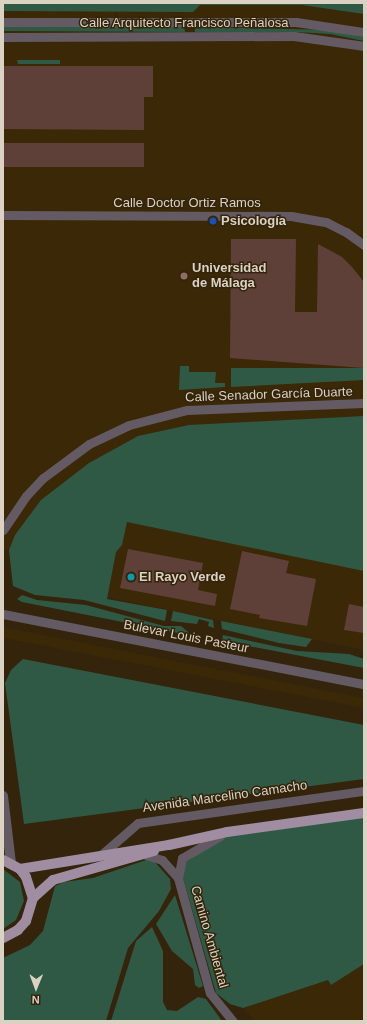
<!DOCTYPE html>
<meta charset="utf-8">
<style>
body{margin:0}
#map{position:relative;width:367px;height:1024px;overflow:hidden;background:#33240b;font-family:Arial,sans-serif}
div>[style]{position:absolute}
[style*='--x']{left:calc(var(--x)*1px);top:calc(var(--y)*1px);width:calc(var(--w)*1px);rotate:calc(var(--a)*1deg)}
.built>*{inset:0;background:#3b2807}
.green>*{inset:0;background:#305945}
.building>*{inset:0;background:#5e4039}
.minor>*{height:9px;margin:-4.5px;padding:0 4.5px;transform-origin:4.5px;border-radius:4.5px;background:#645a64}
.tertiary>*{height:10px;margin:-5px;padding:0 5px;transform-origin:5px;border-radius:5px;background:#645a64}
.primary>*{height:10px;margin:-5px;padding:0 5px;transform-origin:5px;border-radius:5px;background:#a08da2}
.dots>*{width:11px;height:11px;translate:-50% -50%;box-sizing:border-box;border:2px solid #33240b;border-radius:50%}
span{translate:-50% -50%;white-space:nowrap;text-align:center;line-height:1.15;-webkit-text-stroke:3px #33240b;paint-order:stroke}
.street-label{font-size:13px;color:#dbd2c4}
.poi-label{font-size:13px;color:#dbd2c4;font-weight:700}
.left{translate:0 -50%;text-align:left}
.frame{position:absolute;inset:0;border:4px solid #dbd2c4;pointer-events:none}
.north{position:absolute;left:16px;top:968px;width:40px;height:40px;-webkit-text-stroke:3px #33240b;paint-order:stroke;rotate:181deg;font-size:11px;font-weight:700;line-height:16px;text-align:center;color:#dbd2c4}
.north::after{content:'';display:block;margin:auto;width:14px;height:18px;background:#dbd2c4;clip-path:polygon(50% 0,100% 100%,50% 72%,0 100%)}
</style>
<div id="map">
<div class="built">
<div style="clip-path:polygon(3px 3px,364px 3px,364px 650px,12px 578px,9px 550px,3px 549px)"></div>
<div style="clip-path:polygon(3px 627px,364px 698px,364px 708px,3px 638px)"></div>
<div style="clip-path:polygon(364px 964px,364px 1021px,255px 1021px,243px 1008px,329px 980px,331px 985px)"></div>
</div>
<div class="green">
<div style="clip-path:polygon(3px 3px,364px 3px,364px 14px,302px 5px,200px 5px,193px 12px,3px 11px)"></div>
<div style="clip-path:polygon(3px 26px,184px 27px,185px 32px,3px 31px)"></div>
<div style="clip-path:polygon(195px 27px,330px 30px,364px 37px,364px 41px,330px 34px,296px 32px,195px 32px)"></div>
<div style="clip-path:polygon(17px 60px,60px 60px,60px 64px,18px 64px)"></div>
<div style="clip-path:polygon(180px 366px,189px 366px,189px 372px,216px 372px,215px 383px,225px 383px,225px 387px,179px 390px)"></div>
<div style="clip-path:polygon(231px 368px,364px 368px,364px 380px,231px 387px)"></div>
<div style="clip-path:polygon(364px 416px,364px 571px,127px 522px,122px 545px,116px 552px,107px 599px,167px 610px,165px 621px,84px 600px,35px 595px,13px 586px,9px 550px,15px 535px,41px 500px,89px 463px,138px 436px,189px 425px)"></div>
<div style="clip-path:polygon(22px 595px,37px 600px,86px 605px,164px 626px,181px 626px,193px 636px,22px 602px,17px 599px)"></div>
<div style="clip-path:polygon(173px 611px,213px 620px,214px 628px,208px 626px,209px 622px,199px 619px,197px 624px,171px 621px)"></div>
<div style="clip-path:polygon(221px 621px,312px 639px,306px 647px,279px 643px,222px 629px)"></div>
<div style="clip-path:polygon(223px 635px,297px 651px,349px 654px,364px 659px,364px 668px,222px 641px)"></div>
<div style="clip-path:polygon(23px 659px,364px 725px,364px 779px,24px 824px,5px 683px,11px 670px)"></div>
<div style="clip-path:polygon(364px 817px,364px 964px,331px 985px,328px 980px,243px 1008px,230px 1004px,216px 993px,183px 878px,182px 864px,229px 835px)"></div>
<div style="clip-path:polygon(146px 860px,153px 860px,170px 879px,171px 889px,159px 911px,128px 948px,106px 1021px,3px 1021px,3px 958px,30px 945px,43px 931px,55px 886px,64px 882px,93px 878px)"></div>
<div style="clip-path:polygon(3px 869px,20px 882px,24px 901px,16px 920px,3px 929px)"></div>
<div style="clip-path:polygon(175px 895px,203px 986px,199px 988px,195px 985px,193px 969px,172px 951px,156px 924px)"></div>
<div style="clip-path:polygon(152px 927px,163px 951px,163px 1002px,167px 1010px,177px 1011px,198px 997px,206px 999px,222px 1021px,111px 1021px,136px 941px)"></div>
</div>
<div class="building">
<div style="clip-path:polygon(3px 66px,153px 66px,153px 97px,144px 97px,144px 130px,3px 129px)"></div>
<div style="clip-path:polygon(3px 143px,144px 143px,144px 167px,3px 167px)"></div>
<div style="clip-path:polygon(231px 239px,296px 239px,295px 312px,317px 312px,318px 244px,342px 257px,352px 267px,364px 282px,364px 368px,230px 358px)"></div>
<div style="clip-path:polygon(128px 549px,203px 563px,198px 590px,217px 594px,215px 606px,120px 588px)"></div>
<div style="clip-path:polygon(242px 551px,289px 561px,286px 573px,316px 579px,307px 626px,259px 618px,260px 615px,230px 609px)"></div>
<div style="clip-path:polygon(349px 604px,364px 607px,364px 633px,344px 630px)"></div>
</div>
<div class="minor">
<div style="--x:3;--y:22;--w:293;--a:0"></div>
<div style="--x:296;--y:22;--w:69;--a:8.4"></div>
<div style="--x:3;--y:37;--w:291;--a:-0.2"></div>
<div style="--x:294;--y:36;--w:71;--a:8.1"></div>
<div style="--x:3;--y:215;--w:288;--a:0.2"></div>
<div style="--x:291;--y:216;--w:36;--a:10"></div>
<div style="--x:326;--y:222;--w:22;--a:27"></div>
<div style="--x:346;--y:232;--w:22;--a:36"></div>
<div style="--x:3;--y:530;--w:41;--a:-55.9"></div>
<div style="--x:26;--y:496;--w:25;--a:-47"></div>
<div style="--x:43;--y:478;--w:57;--a:-36.5"></div>
<div style="--x:89;--y:444;--w:44;--a:-25.4"></div>
<div style="--x:129;--y:425;--w:60;--a:-14.5"></div>
<div style="--x:187;--y:410;--w:177;--a:-2.3"></div>
<div style="--x:3;--y:614;--w:368;--a:11"></div>
<div style="--x:220;--y:836;--w:44;--a:149.9"></div>
<div style="--x:182;--y:858;--w:20;--a:101"></div>
<div style="--x:178;--y:878;--w:119;--a:74.5"></div>
<div style="--x:210;--y:993;--w:36;--a:51"></div>
<div style="--x:101;--y:855;--w:49;--a:-40.9"></div>
<div style="--x:138;--y:823;--w:228;--a:-8.1"></div>
<div style="--x:146;--y:855;--w:17;--a:17"></div>
<div style="--x:162;--y:860;--w:24;--a:48"></div>
</div>
<div class="tertiary">
<div style="--x:3;--y:796;--w:67;--a:83.2"></div>
</div>
<div class="primary">
<div style="--x:3;--y:860;--w:19;--a:28"></div>
<div style="--x:20;--y:869;--w:10;--a:53"></div>
<div style="--x:26;--y:877;--w:22;--a:72"></div>
<div style="--x:33;--y:898;--w:24;--a:107"></div>
<div style="--x:26;--y:921;--w:12;--a:132"></div>
<div style="--x:18;--y:930;--w:17;--a:152"></div>
<div style="--x:20;--y:869;--w:151;--a:-9.2"></div>
<div style="--x:169;--y:845;--w:59;--a:-12.6"></div>
<div style="--x:227;--y:832;--w:138;--a:-7.9"></div>
<div style="--x:33;--y:898;--w:27;--a:-42"></div>
<div style="--x:53;--y:880;--w:105;--a:-16"></div>
</div>
<div class="dots">
<div style="left:213px;top:221px;background:#1a4fb4"></div>
<div style="left:184px;top:276px;background:#8d6e63"></div>
<div style="left:131px;top:577px;background:#0f9aa8"></div>
</div>
<div class="street-label">
<span style="left:184px;top:23px">Calle Arquitecto Francisco Peñalosa</span>
<span style="left:187px;top:203px">Calle Doctor Ortiz Ramos</span>
<span style="left:269px;top:395px;rotate:-2deg">Calle Senador García Duarte</span>
<span style="left:186px;top:637px;rotate:11deg">Bulevar Louis Pasteur</span>
<span style="left:225px;top:797px;rotate:-8deg">Avenida Marcelino Camacho</span>
<span style="left:209px;top:937px;rotate:74deg">Camino Ambiental</span>
</div>
<div class="poi-label">
<span class="left" style="left:221px;top:221px">Psicología</span>
<span class="left" style="left:192px;top:276px">Universidad<br>de Málaga</span>
<span class="left" style="left:139px;top:577px">El Rayo Verde</span>
</div>
<div class="frame"></div>
<div class="north">N</div>
</div>
